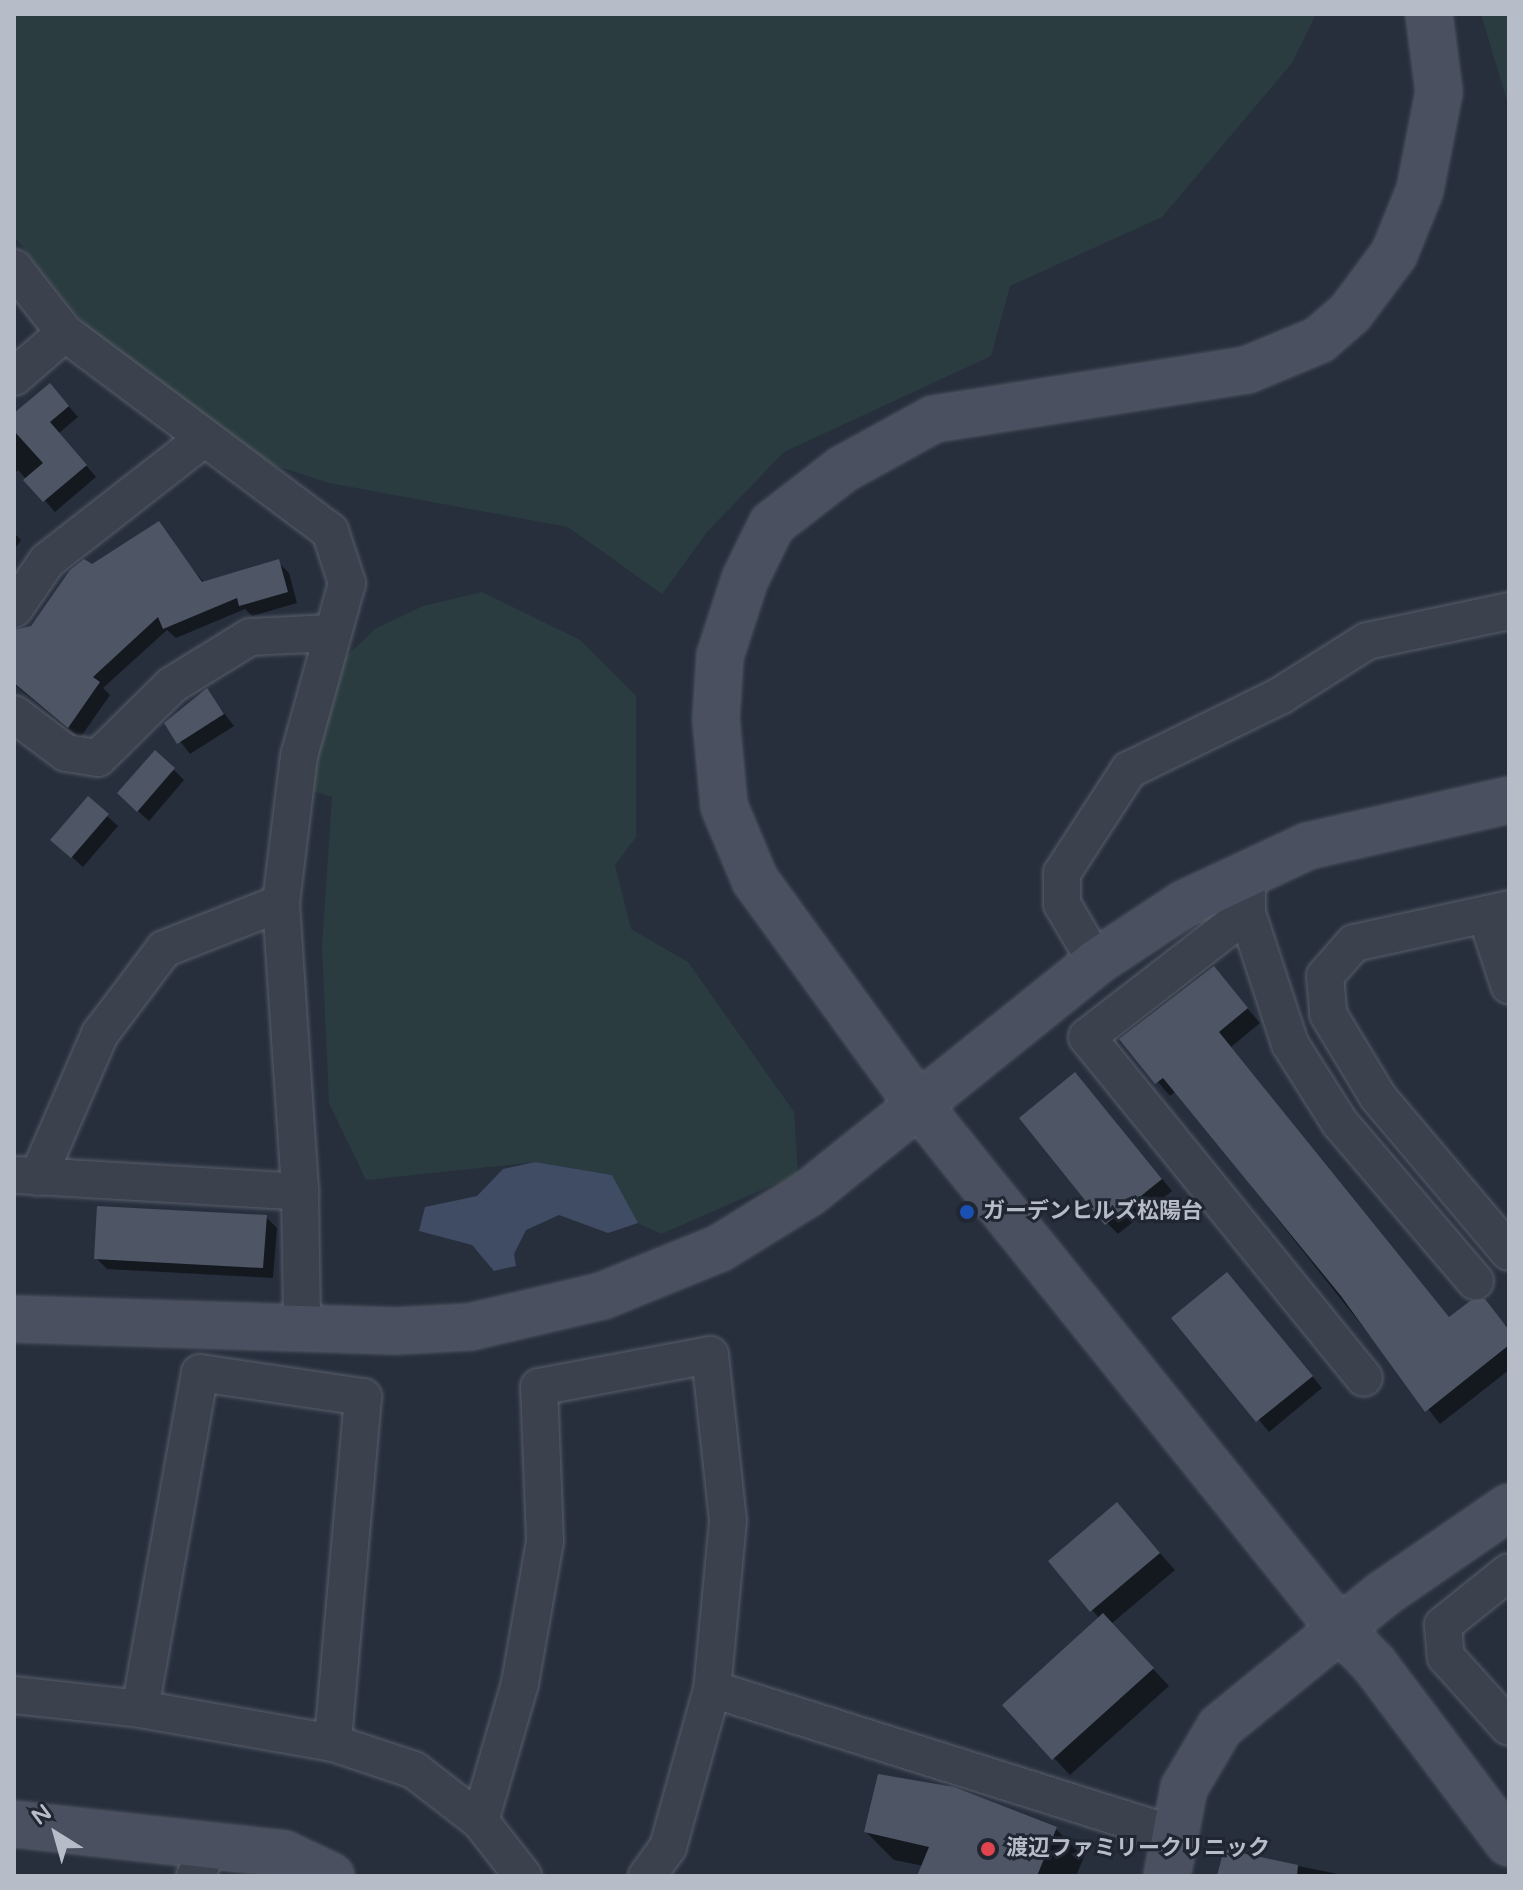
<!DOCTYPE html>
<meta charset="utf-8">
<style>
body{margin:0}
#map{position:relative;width:1523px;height:1890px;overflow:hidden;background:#272f3d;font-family:"Varela Round","Noto Sans JP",sans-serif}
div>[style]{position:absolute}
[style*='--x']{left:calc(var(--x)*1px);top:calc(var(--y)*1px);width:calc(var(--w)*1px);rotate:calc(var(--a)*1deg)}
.green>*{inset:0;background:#2a3c3f}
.water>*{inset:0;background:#3f4c64}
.shadow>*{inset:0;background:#0007}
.building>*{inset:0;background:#4e5665}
.roads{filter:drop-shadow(0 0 2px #595f6b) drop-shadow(0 0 2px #595f6b)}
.street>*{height:36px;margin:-18px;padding:0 18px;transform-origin:18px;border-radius:18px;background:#3b414d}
.secondary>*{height:44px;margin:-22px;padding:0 22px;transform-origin:22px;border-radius:22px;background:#4a5060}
.dots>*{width:22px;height:22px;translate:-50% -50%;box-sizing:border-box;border:4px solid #202632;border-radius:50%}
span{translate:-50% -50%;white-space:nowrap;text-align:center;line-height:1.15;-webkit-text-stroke:6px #202632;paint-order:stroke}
.poi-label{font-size:22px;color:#b7bdc8;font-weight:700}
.left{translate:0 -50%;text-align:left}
.frame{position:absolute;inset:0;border:16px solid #b7bdc8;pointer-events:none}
.north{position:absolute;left:16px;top:1794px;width:80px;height:80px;-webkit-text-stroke:6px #202632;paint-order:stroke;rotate:323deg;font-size:22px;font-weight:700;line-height:32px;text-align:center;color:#b7bdc8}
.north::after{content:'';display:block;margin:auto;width:28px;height:36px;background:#b7bdc8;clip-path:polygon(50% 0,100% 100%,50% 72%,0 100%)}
</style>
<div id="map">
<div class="green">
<div style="clip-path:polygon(14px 14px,1316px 14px,1292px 63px,1162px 217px,1010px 286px,991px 356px,784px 452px,707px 532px,662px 594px,568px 527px,329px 483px,242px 455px,125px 374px,14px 236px)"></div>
<div style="clip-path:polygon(1481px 14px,1509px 14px,1509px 108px,1503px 87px)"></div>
<div style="clip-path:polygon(482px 592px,580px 640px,636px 696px,636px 837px,615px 865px,631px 929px,688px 962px,794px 1112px,798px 1174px,661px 1234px,638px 1223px,612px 1175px,535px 1162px,366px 1180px,329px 1103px,322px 946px,332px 797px,304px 788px,334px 668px,375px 629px,423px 606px)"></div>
</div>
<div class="water">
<div style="clip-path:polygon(535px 1162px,612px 1175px,638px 1223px,608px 1233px,559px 1215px,526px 1230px,514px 1254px,516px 1266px,494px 1271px,472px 1245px,419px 1231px,425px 1207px,477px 1196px,503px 1169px)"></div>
</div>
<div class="shadow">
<div style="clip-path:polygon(60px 396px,78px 417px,59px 433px,96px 477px,55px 512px,18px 470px,14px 474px,14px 416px)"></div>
<div style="clip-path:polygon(158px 524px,204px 583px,278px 562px,289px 573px,297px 603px,252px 616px,245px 609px,176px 638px,167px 630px,103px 688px,110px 695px,80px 738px,14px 684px,14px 634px,133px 613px)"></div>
<div style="clip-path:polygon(14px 533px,21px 540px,14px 550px)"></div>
<div style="clip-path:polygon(207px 691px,234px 726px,190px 754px,166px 723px)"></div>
<div style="clip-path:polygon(174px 770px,184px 780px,149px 821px,130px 804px)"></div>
<div style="clip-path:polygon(107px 816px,118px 826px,83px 867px,64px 850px)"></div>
<div style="clip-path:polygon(1213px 968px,1260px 1023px,1231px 1047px,1450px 1319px,1484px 1301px,1509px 1329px,1509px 1370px,1440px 1424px,1176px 1091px,1170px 1096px,1121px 1039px)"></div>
<div style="clip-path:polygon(1086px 1086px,1172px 1191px,1118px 1234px,1107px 1223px)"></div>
<div style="clip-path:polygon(266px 1217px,277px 1228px,273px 1278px,107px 1269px,96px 1258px)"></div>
<div style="clip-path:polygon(1238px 1286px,1322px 1388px,1269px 1432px,1174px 1318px)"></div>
<div style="clip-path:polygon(1117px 1505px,1175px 1570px,1111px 1624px,1169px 1686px,1070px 1775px,1054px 1758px,1100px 1619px,1092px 1610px)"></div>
<div style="clip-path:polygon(1056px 1829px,1084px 1857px,1076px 1876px,927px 1876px,924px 1866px,894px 1860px,866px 1832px)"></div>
<div style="clip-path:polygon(1225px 1851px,1348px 1876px,1219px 1876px)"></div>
</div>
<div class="building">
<div style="clip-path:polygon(50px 383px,69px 406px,50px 422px,87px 465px,43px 502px,23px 480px,43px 463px,14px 431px,14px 413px)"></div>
<div style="clip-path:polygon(159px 521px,202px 582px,279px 559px,288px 592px,239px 606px,237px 598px,163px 629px,158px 617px,93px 677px,100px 682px,68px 728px,14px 683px,14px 630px,31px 626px,70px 570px,84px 559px,92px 564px)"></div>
<div style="clip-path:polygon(207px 688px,224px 714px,177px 744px,164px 723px)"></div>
<div style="clip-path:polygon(155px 750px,175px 768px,137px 812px,117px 793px)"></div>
<div style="clip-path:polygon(88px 796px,109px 814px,71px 858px,50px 840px)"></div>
<div style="clip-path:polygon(1214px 966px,1248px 1008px,1219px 1032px,1449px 1317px,1470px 1301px,1485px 1299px,1509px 1330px,1509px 1345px,1425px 1412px,1341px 1296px,1163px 1078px,1155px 1084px,1119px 1039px)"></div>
<div style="clip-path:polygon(1075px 1072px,1162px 1179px,1105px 1225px,1019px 1118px)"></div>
<div style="clip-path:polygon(97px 1206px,267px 1215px,263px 1268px,94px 1259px)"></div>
<div style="clip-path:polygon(1227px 1272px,1313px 1376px,1256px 1422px,1171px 1318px)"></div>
<div style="clip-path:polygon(1117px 1502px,1160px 1553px,1090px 1612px,1048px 1561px)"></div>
<div style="clip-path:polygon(1103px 1613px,1154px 1668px,1052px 1760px,1002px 1705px)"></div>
<div style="clip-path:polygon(878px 1774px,954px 1787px,1057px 1827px,1037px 1876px,917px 1876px,929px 1847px,864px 1832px)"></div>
<div style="clip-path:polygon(1224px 1849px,1298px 1865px,1297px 1876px,1217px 1876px)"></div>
</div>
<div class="roads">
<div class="street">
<div style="--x:14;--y:268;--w:83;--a:51.9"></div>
<div style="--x:65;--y:333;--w:331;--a:36.8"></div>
<div style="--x:330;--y:531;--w:55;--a:71.9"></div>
<div style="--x:347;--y:583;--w:180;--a:105.5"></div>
<div style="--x:299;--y:756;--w:148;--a:97"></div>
<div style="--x:281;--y:903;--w:290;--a:86.2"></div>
<div style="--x:300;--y:1192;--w:134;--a:89.1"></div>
<div style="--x:14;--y:377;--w:67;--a:-40.8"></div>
<div style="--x:14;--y:609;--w:58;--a:-55.5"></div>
<div style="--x:47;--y:561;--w:198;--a:-38"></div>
<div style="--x:14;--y:714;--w:65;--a:36.9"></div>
<div style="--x:66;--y:753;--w:32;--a:9"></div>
<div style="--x:98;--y:758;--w:104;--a:-44.6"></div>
<div style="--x:172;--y:685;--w:92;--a:-31.6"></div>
<div style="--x:250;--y:637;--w:81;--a:-2.8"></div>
<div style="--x:1247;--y:893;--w:20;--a:90"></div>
<div style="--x:1247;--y:913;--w:138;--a:71.8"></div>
<div style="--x:1290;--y:1044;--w:93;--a:57.7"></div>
<div style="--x:1340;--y:1123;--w:208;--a:49.5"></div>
<div style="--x:1509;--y:909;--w:159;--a:167.6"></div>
<div style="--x:1354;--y:943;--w:44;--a:131.3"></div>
<div style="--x:1325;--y:976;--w:38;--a:85"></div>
<div style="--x:1328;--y:1014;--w:97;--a:58.9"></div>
<div style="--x:1378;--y:1097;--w:203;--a:49.8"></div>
<div style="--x:1247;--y:913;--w:202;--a:142.2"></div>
<div style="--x:1087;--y:1037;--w:439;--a:50.9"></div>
<div style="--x:1487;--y:918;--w:71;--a:71.8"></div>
<div style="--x:1096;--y:962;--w:67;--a:-120.4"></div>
<div style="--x:1062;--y:904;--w:31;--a:-90"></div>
<div style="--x:1062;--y:873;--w:123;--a:-57"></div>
<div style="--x:1129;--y:770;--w:168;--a:-26.1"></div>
<div style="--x:1280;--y:696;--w:103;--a:-32.3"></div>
<div style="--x:1367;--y:641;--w:145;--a:-11.9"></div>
<div style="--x:18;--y:1175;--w:283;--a:3.4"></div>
<div style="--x:38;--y:1177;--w:156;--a:-66.6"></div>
<div style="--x:100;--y:1034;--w:106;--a:-53"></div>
<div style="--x:164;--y:949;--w:126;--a:-21.5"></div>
<div style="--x:1509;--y:1572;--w:85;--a:141.2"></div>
<div style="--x:1443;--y:1625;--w:32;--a:85"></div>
<div style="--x:1446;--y:1657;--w:94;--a:48"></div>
<div style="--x:14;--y:1695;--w:127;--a:6.3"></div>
<div style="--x:140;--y:1709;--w:196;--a:10"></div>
<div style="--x:333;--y:1743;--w:85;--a:18.4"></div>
<div style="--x:414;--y:1770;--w:83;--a:37.7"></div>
<div style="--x:480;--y:1821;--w:70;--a:52"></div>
<div style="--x:140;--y:1709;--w:341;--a:-79.9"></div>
<div style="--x:200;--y:1373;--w:165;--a:8.4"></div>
<div style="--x:363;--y:1397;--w:347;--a:95"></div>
<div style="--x:480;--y:1821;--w:144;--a:-73.8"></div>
<div style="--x:520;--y:1683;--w:144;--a:-80"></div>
<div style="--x:545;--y:1541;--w:154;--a:-92.2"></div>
<div style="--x:539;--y:1387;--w:174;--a:-10.6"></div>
<div style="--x:710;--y:1355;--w:167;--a:83.8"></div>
<div style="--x:728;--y:1521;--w:169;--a:95.4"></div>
<div style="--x:195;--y:1876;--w:34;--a:-62"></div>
<div style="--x:647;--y:1876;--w:36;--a:-54"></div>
<div style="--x:668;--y:1847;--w:164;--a:-74.4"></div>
<div style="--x:712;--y:1689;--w:485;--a:17.5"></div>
</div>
<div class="secondary">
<div style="--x:1429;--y:14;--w:79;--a:82.7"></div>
<div style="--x:1439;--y:92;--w:100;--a:101"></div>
<div style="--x:1420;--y:190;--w:69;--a:112.1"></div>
<div style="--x:1394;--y:254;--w:74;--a:126.7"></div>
<div style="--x:1350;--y:313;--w:41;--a:138.9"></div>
<div style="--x:1319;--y:340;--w:78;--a:157.4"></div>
<div style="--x:1247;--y:370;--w:317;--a:171.1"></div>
<div style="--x:934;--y:419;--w:104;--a:151.2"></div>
<div style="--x:843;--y:469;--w:90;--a:142.2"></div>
<div style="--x:772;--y:524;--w:61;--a:116.1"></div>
<div style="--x:745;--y:579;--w:81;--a:108"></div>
<div style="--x:720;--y:656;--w:63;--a:93.6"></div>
<div style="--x:716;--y:719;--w:87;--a:84.7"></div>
<div style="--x:724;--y:806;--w:80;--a:67.3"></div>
<div style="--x:755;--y:880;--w:276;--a:54"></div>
<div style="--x:917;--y:1103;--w:674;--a:51.21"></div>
<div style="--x:1339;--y:1628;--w:50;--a:45.8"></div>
<div style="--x:1374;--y:1664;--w:224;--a:53"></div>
<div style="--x:14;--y:1319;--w:382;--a:1.8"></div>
<div style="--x:396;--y:1331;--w:74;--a:-3.1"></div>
<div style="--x:470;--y:1327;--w:136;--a:-13.2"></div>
<div style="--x:602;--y:1296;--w:127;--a:-22.1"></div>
<div style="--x:720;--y:1248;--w:105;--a:-31.7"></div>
<div style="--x:809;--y:1193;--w:368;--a:-38.8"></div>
<div style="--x:1096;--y:962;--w:105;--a:-33.4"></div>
<div style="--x:1184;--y:904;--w:137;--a:-25.1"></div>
<div style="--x:1308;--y:846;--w:206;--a:-12.9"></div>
<div style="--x:14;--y:1824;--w:272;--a:6.3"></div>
<div style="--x:284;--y:1854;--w:52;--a:25.1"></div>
<div style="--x:1167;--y:1876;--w:90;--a:-79.1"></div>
<div style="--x:1184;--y:1788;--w:71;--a:-59.5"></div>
<div style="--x:1220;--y:1727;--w:210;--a:-39.2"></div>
<div style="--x:1383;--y:1594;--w:153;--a:-34.6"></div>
</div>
</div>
<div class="dots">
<div style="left:967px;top:1212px;background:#1a4fb4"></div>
<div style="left:988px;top:1849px;background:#e0444e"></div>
</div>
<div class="poi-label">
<span class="left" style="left:983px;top:1212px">ガーデンヒルズ松陽台</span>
<span class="left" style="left:1006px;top:1849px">渡辺ファミリークリニック</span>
</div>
<div class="frame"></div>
<div class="north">N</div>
</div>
